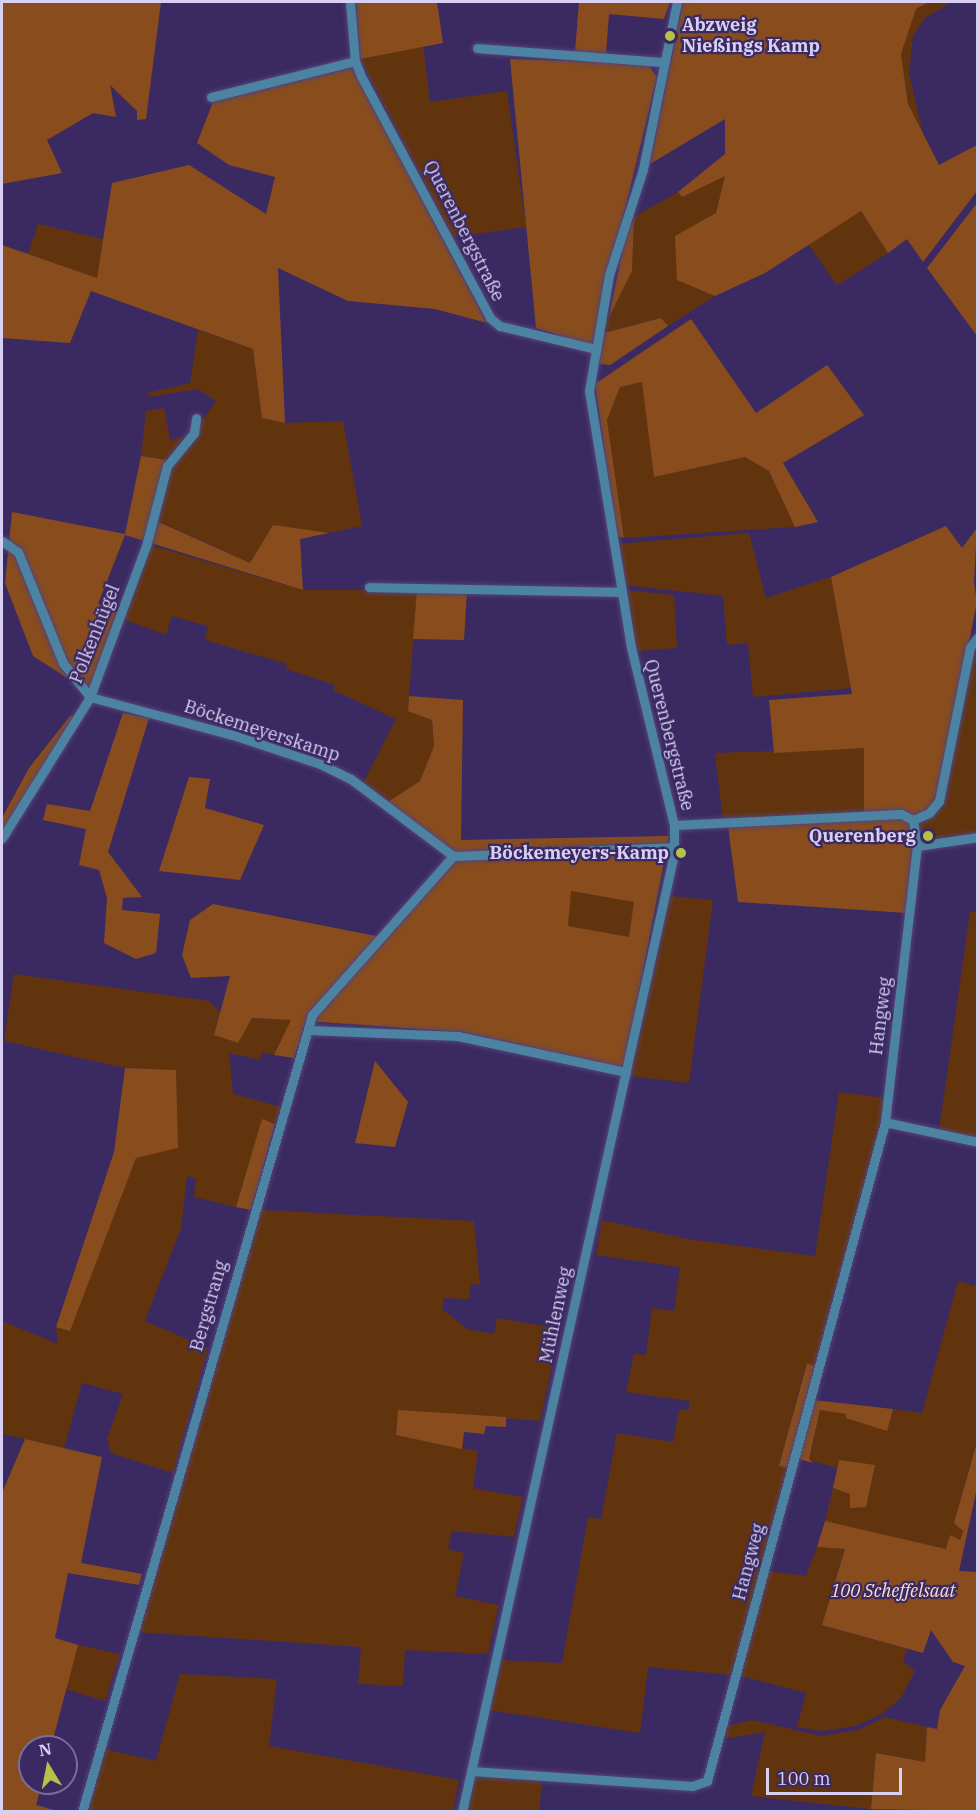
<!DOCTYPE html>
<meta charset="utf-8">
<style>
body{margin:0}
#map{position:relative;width:979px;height:1813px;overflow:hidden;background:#3b2962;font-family:"IBM Plex Serif",serif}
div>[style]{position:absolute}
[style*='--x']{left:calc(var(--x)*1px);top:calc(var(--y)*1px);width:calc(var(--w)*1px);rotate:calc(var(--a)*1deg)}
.green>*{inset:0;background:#62340e}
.forest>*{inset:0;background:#894d1d}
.roads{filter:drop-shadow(0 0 2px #544479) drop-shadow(0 0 2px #544479)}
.minor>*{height:9px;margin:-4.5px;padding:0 4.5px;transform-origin:4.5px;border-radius:4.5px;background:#4c83a3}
.dots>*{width:16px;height:16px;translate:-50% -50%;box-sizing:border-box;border:3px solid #3b2962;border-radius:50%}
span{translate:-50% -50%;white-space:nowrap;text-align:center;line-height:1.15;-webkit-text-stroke:4.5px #3b2962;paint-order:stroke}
.poi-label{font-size:18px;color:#d7d0f3;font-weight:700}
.left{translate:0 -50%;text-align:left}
.right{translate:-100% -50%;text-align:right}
.street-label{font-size:18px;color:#d7d0f3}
.park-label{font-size:18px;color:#f9ddca;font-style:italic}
.frame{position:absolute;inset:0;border:3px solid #d7d0f3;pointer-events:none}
.north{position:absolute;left:18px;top:1735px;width:60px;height:60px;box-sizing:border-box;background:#3b2962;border:2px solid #796c9c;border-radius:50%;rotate:350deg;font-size:16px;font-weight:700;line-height:24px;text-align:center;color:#d7d0f3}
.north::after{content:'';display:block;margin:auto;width:21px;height:27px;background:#b4c24a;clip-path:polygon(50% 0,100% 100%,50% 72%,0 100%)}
.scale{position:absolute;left:766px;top:1768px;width:136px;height:27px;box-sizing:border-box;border:3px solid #d7d0f3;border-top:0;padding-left:8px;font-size:18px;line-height:21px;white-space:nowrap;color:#d7d0f3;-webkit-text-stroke:4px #3b2962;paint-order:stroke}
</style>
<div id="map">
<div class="green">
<div style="clip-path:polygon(929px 2px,952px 2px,925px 18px,913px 36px,909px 73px,923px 134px,908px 104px,901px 54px,916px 9px)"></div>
<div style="clip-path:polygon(423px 45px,430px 102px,507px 91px,526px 227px,453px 237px,360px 59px)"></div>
<div style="clip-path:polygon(725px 175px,716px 213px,677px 280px,715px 296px,668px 326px,661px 318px,600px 334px,632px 271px,634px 217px,678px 192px,682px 197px)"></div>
<div style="clip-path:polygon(861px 211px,888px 253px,837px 285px,808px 244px)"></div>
<div style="clip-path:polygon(38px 224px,103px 239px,97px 278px,28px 254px)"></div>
<div style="clip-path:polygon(198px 330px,253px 349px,262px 418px,285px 423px,343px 421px,362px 526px,329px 533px,273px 526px,250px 563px,156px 520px,169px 468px,216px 401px,198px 389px,148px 397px,148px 393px,190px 383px)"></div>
<div style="clip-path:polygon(643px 382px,654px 477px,745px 457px,769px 471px,795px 527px,624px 538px,607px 420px,620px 387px)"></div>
<div style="clip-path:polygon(164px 408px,170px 440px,185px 436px,166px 460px,141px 456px,146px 411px)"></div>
<div style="clip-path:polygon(749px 533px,766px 598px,831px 577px,851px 688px,753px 697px,748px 643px,727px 645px,723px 596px,625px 585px,617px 544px)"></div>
<div style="clip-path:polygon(150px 545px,303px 590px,417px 590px,408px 710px,432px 720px,434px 746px,420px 781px,388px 802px,363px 783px,396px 719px,333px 690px,335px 685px,286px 669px,287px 664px,205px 640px,208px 626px,172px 616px,166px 635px,123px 619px)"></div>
<div style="clip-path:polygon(626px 590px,674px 595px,677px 648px,637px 651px)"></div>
<div style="clip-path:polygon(977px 641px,977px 835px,922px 843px,918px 820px)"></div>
<div style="clip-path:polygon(864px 748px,864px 814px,723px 819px,715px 753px)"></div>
<div style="clip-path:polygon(570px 891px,635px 902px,629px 937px,567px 926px)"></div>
<div style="clip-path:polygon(670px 896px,713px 900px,689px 1083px,631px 1076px)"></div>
<div style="clip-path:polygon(970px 912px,977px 912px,977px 1139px,939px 1131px)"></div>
<div style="clip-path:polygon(14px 974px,209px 1001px,220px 1012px,214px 1035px,237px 1043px,252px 1018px,292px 1020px,274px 1055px,262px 1052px,260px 1060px,229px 1053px,233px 1094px,282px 1107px,275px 1124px,262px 1120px,236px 1207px,194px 1197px,196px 1178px,187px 1176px,181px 1228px,145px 1321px,208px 1348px,173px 1473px,111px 1453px,107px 1439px,123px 1394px,82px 1383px,64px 1448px,2px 1434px,2px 1321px,58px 1344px,56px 1327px,70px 1330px,136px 1158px,177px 1148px,176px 1070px,125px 1068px,4px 1041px)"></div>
<div style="clip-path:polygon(839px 1092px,886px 1098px,883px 1121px,816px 1367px,806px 1364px,779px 1466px,789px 1468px,732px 1675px,648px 1667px,640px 1733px,488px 1710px,500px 1660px,562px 1663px,588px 1517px,601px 1519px,617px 1433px,673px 1442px,679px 1410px,689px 1410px,689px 1401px,626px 1392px,634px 1354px,646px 1355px,652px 1308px,674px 1311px,680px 1267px,596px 1255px,602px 1220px,687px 1239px,815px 1256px)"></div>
<div style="clip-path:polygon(261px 1210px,474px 1221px,480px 1285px,471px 1284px,469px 1299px,444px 1298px,442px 1309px,467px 1329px,494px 1334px,497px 1318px,560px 1329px,540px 1421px,398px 1410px,396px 1435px,478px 1451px,473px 1488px,523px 1497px,514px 1537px,452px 1531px,448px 1549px,464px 1553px,455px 1596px,499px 1605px,488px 1654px,405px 1650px,403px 1686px,358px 1684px,361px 1647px,136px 1632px)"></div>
<div style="clip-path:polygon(977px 1276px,977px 1442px,954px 1523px,963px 1530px,960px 1540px,946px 1549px,825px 1521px,833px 1488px,850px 1494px,866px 1507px,838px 1460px,837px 1468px,809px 1460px,820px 1410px,847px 1414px,846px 1418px,887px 1430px,893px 1409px,922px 1413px,958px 1281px,974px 1286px)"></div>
<div style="clip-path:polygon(817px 1547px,845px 1549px,822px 1625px,907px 1649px,903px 1662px,915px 1671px,901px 1698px,882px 1714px,855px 1726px,822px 1731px,797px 1727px,806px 1693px,737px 1675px,767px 1571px,806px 1576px)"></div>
<div style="clip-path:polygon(78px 1645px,120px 1654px,105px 1701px,65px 1689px)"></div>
<div style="clip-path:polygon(180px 1674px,277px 1679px,269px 1746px,459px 1780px,453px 1811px,87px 1812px,104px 1749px,156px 1761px)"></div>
<div style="clip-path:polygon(885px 1717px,927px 1727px,925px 1762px,876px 1753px,871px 1809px,751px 1796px,765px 1732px,722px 1739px,724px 1727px,752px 1720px,821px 1736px,858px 1730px)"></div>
<div style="clip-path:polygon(475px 1776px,542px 1781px,539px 1811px,466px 1812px)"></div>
</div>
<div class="forest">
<div style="clip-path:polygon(2px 2px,161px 2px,146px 119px,137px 120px,137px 111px,110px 85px,116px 117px,93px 113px,47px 140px,62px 173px,2px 184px)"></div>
<div style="clip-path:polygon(356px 2px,437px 2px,443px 43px,360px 59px)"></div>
<div style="clip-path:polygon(579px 2px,670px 2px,664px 19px,609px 14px,606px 54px,575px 52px)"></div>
<div style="clip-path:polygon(683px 2px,929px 2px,916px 9px,901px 54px,908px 104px,939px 165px,977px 145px,977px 191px,923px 262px,907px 239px,888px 253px,861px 211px,765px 273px,715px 296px,677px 280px,675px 236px,716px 213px,725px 176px,682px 197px,678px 192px,725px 154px,725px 119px,650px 164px)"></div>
<div style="clip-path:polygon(510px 59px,634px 63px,649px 66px,657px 77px,592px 345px,536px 328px)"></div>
<div style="clip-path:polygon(352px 68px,487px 323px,435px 309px,348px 301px,278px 268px,285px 423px,262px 418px,253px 349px,91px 291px,70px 343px,2px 338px,2px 245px,97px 278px,112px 183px,189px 165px,266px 214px,275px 177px,229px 165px,197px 143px,213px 102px)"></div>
<div style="clip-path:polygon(977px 203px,977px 336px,927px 268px)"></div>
<div style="clip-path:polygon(634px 217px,632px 271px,609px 317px,624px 244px)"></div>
<div style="clip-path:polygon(661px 318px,668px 326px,610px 365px,600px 364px,600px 334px)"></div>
<div style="clip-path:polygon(691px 319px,756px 413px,827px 365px,864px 415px,783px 463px,818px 522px,795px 527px,769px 471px,745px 457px,654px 477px,642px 382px,620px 387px,607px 420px,624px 538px,617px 536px,595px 384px)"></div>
<div style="clip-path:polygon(141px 456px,166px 460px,152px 519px,250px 563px,273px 525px,329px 533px,300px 539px,303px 590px,125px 535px,98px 604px,120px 613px,89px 692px,33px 656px,5px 583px,12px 512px,125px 534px)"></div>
<div style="clip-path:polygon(946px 526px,962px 548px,977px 528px,974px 583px,977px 602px,937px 800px,913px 819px,864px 814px,864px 748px,774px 753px,769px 700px,852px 694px,831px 577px)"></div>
<div style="clip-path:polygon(417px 590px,467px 591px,464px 640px,413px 639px)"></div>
<div style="clip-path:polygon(evenodd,409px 696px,463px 700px,461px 840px,669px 836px,624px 1069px,463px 1032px,306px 1021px,294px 1058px,274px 1055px,291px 1020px,252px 1018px,238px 1043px,214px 1035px,230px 976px,191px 978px,182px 955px,190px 920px,213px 904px,381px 937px,452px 852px,388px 802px,420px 781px,434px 746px,432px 720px,408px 711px,409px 696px,571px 891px,634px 902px,629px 937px,568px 926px,571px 891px)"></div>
<div style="clip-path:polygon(123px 713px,149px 718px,108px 852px,142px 897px,123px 898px,122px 910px,160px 914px,156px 953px,136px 959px,104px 943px,107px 898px,99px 870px,79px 865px,86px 829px,43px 820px,47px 804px,90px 811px)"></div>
<div style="clip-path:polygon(70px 716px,75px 717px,2px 835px,2px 818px,29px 768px)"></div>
<div style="clip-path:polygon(189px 777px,210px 779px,205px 808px,264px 825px,240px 880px,159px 871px)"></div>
<div style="clip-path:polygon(901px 816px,912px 821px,914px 844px,907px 913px,738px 902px,728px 826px)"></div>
<div style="clip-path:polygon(375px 1061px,408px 1102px,395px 1147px,355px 1143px)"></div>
<div style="clip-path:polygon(125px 1068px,176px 1070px,178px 1148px,136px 1158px,70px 1331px,56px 1327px,114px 1152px)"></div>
<div style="clip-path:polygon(262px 1119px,275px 1124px,251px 1210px,236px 1207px)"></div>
<div style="clip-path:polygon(807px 1363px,816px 1367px,813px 1400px,893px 1409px,887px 1431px,846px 1418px,846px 1414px,820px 1410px,809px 1459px,813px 1463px,792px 1457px,789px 1468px,779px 1466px)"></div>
<div style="clip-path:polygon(398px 1410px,506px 1417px,506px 1427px,486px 1426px,484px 1434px,464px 1432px,462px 1449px,396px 1435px)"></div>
<div style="clip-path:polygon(25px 1439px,102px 1457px,81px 1563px,142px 1574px,139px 1585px,68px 1573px,55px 1638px,78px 1645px,51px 1747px,30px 1747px,30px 1783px,42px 1783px,36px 1805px,58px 1811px,2px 1811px,2px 1493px)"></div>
<div style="clip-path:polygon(977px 1442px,977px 1488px,959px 1571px,977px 1572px,977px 1811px,871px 1809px,876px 1753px,925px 1762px,927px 1727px,937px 1729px,940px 1710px,965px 1666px,953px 1662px,931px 1630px,923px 1653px,822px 1625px,845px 1549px,817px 1547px,825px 1521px,946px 1549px,950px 1535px,960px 1540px,963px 1531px,954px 1523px)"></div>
<div style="clip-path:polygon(839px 1460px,875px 1465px,866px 1507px,850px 1508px,850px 1494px,833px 1488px)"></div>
</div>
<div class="roads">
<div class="minor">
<div style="--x:350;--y:2;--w:59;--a:85.2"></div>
<div style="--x:355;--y:61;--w:16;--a:68"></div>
<div style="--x:361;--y:76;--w:274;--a:61.9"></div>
<div style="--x:490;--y:318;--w:13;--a:39"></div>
<div style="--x:500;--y:326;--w:99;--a:13.5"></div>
<div style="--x:477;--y:48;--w:188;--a:4.3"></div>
<div style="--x:211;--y:97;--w:148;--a:-14"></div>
<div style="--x:2;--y:541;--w:19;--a:35"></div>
<div style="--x:18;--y:552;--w:120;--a:67.9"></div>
<div style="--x:63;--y:663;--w:43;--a:51.5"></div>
<div style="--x:90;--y:697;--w:148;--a:14.9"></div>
<div style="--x:233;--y:735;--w:92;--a:18.4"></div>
<div style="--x:320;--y:764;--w:34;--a:26"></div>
<div style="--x:351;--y:779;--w:128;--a:37"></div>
<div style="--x:453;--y:856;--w:221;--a:-2.3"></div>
<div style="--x:369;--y:587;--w:253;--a:1.1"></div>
<div style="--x:913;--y:820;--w:17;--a:-24"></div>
<div style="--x:929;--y:813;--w:16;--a:-50"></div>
<div style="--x:939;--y:801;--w:157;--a:-78.6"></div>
<div style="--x:970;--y:647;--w:13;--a:-51"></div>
<div style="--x:2;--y:838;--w:166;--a:-58"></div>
<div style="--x:90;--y:697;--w:161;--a:-69.7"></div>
<div style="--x:146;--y:546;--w:83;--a:-75.3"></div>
<div style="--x:167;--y:466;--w:43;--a:-50.7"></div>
<div style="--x:194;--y:433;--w:15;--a:-82"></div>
<div style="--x:917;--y:846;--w:62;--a:-8.4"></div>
<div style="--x:308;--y:1030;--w:150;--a:2.3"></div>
<div style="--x:458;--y:1036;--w:172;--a:12.1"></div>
<div style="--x:885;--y:1122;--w:95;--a:12.1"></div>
<div style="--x:471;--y:1771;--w:222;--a:3.9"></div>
<div style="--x:692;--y:1786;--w:16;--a:-18"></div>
<div style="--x:707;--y:1781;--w:683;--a:-74.88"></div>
<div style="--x:885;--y:1122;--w:278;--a:-83.4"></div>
<div style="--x:917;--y:846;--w:26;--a:-99"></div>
<div style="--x:913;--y:820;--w:13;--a:-153"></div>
<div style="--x:901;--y:814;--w:227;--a:177.2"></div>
<div style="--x:82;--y:1812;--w:830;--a:-73.9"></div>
<div style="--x:312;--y:1015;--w:213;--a:-48.4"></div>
<div style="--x:462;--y:1812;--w:982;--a:-77.53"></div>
<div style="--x:674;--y:853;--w:28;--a:-90"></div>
<div style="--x:674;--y:825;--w:183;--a:-103.6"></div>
<div style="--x:631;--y:647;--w:259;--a:-99.3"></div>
<div style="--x:589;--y:391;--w:118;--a:-80.2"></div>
<div style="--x:609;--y:275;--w:111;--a:-72.2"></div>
<div style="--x:643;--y:169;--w:170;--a:-78.5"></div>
</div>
</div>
<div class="dots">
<div style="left:670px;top:36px;background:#b4c24a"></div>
<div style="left:928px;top:836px;background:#b4c24a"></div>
<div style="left:681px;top:853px;background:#b4c24a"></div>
</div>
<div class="poi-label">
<span class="left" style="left:682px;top:36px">Abzweig<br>Nießings Kamp</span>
<span class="right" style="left:916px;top:836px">Querenberg</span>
<span class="right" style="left:669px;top:853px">Böckemeyers-Kamp</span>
</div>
<div class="street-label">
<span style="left:464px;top:231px;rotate:63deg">Querenbergstraße</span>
<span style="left:95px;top:634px;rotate:-68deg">Polkenhügel</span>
<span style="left:262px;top:731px;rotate:18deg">Böckemeyerskamp</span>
<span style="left:669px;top:735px;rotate:76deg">Querenbergstraße</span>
<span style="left:881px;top:1016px;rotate:-83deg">Hangweg</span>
<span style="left:209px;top:1306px;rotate:-74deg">Bergstrang</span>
<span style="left:556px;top:1315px;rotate:-78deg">Mühlenweg</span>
<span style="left:749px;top:1562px;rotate:-75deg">Hangweg</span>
</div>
<div class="park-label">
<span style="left:893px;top:1591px">100 Scheffelsaat</span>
</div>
<div class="frame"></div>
<div class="north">N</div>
<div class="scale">100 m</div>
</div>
